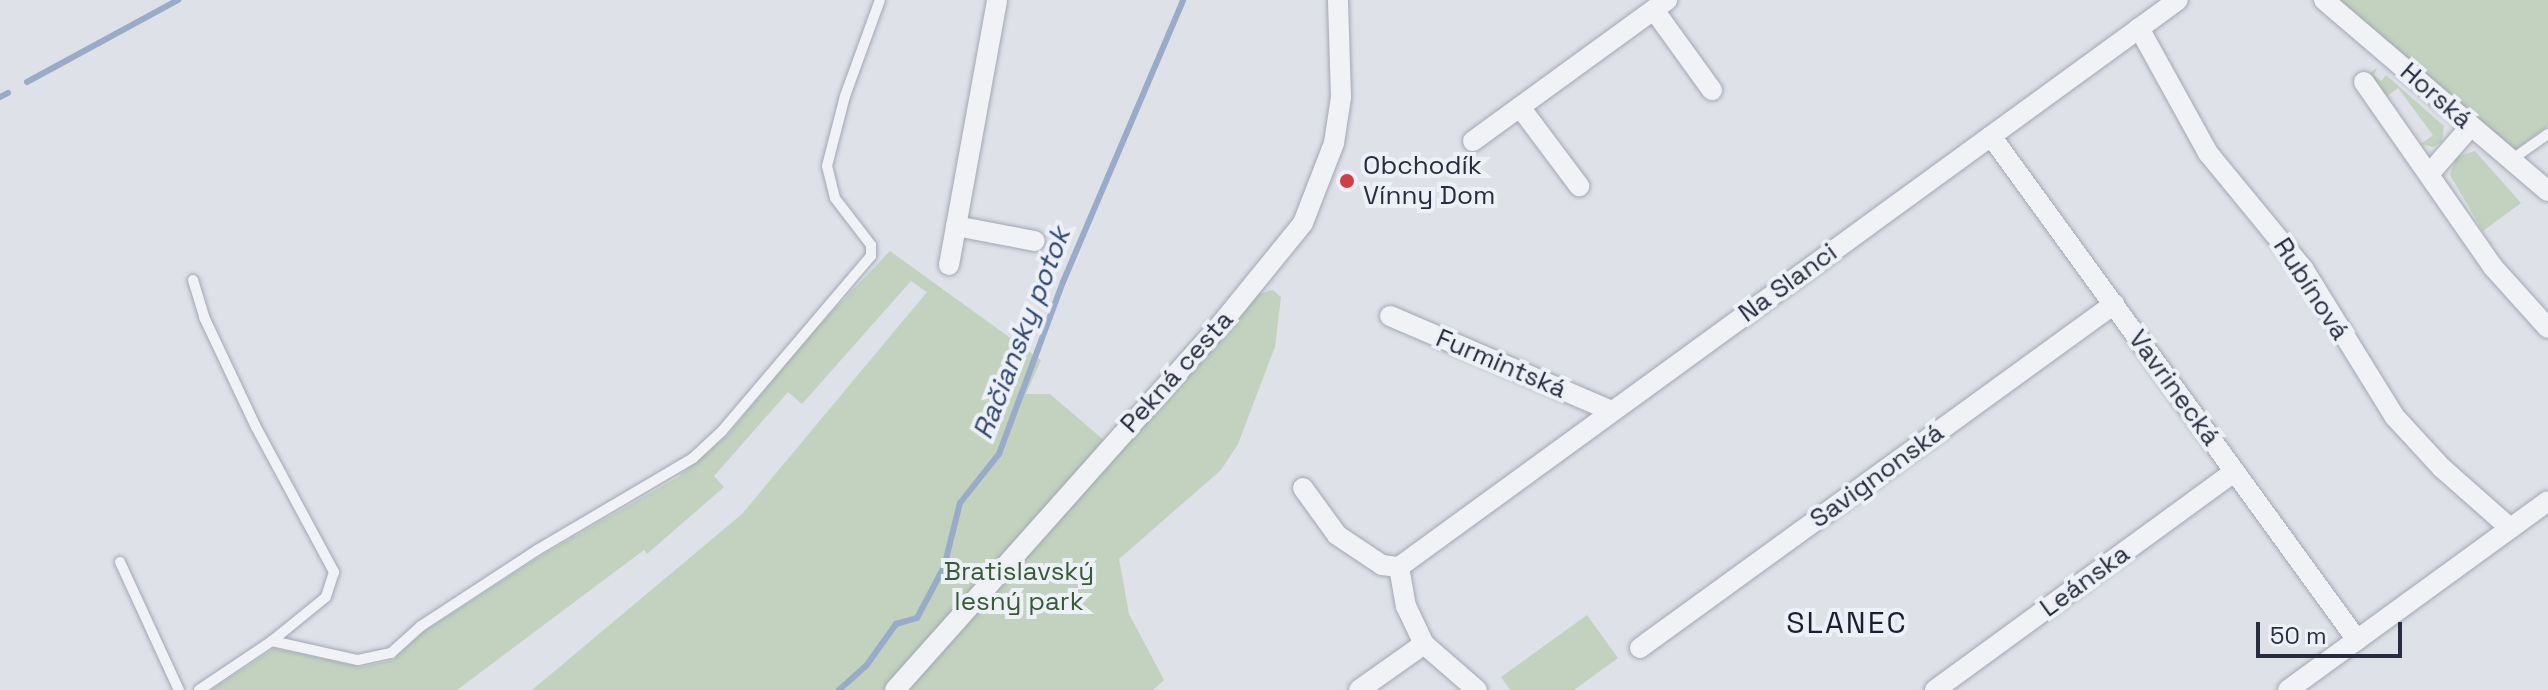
<!DOCTYPE html>
<meta charset="utf-8">
<style>
body{margin:0}
#map{position:relative;width:2548px;height:690px;overflow:hidden;background:#dee1e8;font-family:"Space Grotesk",sans-serif}
div>[style]{position:absolute}
[style*='--x']{left:calc(var(--x)*1px);top:calc(var(--y)*1px);width:calc(var(--w)*1px);rotate:calc(var(--a)*1deg)}
.green>*{inset:0;background:#c2d2bf}
.stream>*{height:6px;margin:-3px;padding:0 3px;transform-origin:3px;border-radius:3px;background:#98abc9}
.roads{filter:drop-shadow(0 0 2px #a3a7b2) drop-shadow(0 0 2px #a3a7b2)}
.service>*{height:10px;margin:-5px;padding:0 5px;transform-origin:5px;border-radius:5px;background:#f1f2f6}
.minor>*{height:20px;margin:-10px;padding:0 10px;transform-origin:10px;border-radius:10px;background:#f1f2f6}
.dots>*{width:22px;height:22px;translate:-50% -50%;box-sizing:border-box;border:4px solid #edf0f6;border-radius:50%}
span{translate:-50% -50%;white-space:nowrap;text-align:center;line-height:1.15;-webkit-text-stroke:8px #edf0f6;paint-order:stroke}
.street-label{font-size:26px;color:#272d3f}
.poi-label{font-size:26px;color:#272d3f}
.left{translate:0 -50%;text-align:left}
.park-label{font-size:26px;color:#375b34}
.water-label{font-size:28px;color:#304774;font-style:italic}
.quarter-label{font-size:30px;color:#191f30;letter-spacing:2px}
.scale{position:absolute;left:2256px;top:622px;width:146px;height:36px;box-sizing:border-box;border:4px solid #272d3f;border-top:0;padding-left:10px;font-size:24px;line-height:28px;white-space:nowrap;color:#272d3f;-webkit-text-stroke:6px #edf0f6;paint-order:stroke}
</style>
<div id="map">
<div class="green">
<div style="clip-path:polygon(2335px 0,2548px 0,2548px 126px,2512px 152px)"></div>
<div style="clip-path:polygon(2377px 68px,2374px 75px,2381px 81px,2386px 75px,2444px 126px,2442px 142px,2433px 147px,2421px 144px,2433px 135px,2398px 88px,2386px 97px,2369px 74px)"></div>
<div style="clip-path:polygon(2475px 151px,2521px 203px,2483px 231px,2450px 175px,2456px 157px)"></div>
<div style="clip-path:polygon(890px 251px,1041px 360px,1026px 394px,1050px 394px,1105px 441px,1259px 294px,1273px 290px,1281px 297px,1275px 347px,1238px 444px,1221px 470px,1119px 559px,1129px 614px,1164px 680px,1153px 690px,532px 690px,742px 514px,927px 292px,911px 281px,802px 404px,788px 392px,714px 476px,724px 487px,647px 554px,644px 550px,457px 690px,211px 690px,275px 648px,361px 667px,393px 660px,423px 632px,542px 555px,678px 477px,727px 436px,810px 335px)"></div>
<div style="clip-path:polygon(1587px 615px,1618px 658px,1574px 690px,1510px 690px,1501px 677px)"></div>
</div>
<div class="stream">
<div style="--x:27;--y:82;--w:172;--a:-28.5"></div>
<div style="--x:0;--y:97;--w:9;--a:-27"></div>
<div style="--x:839;--y:690;--w:36;--a:-42"></div>
<div style="--x:866;--y:666;--w:52;--a:-54.5"></div>
<div style="--x:896;--y:624;--w:22;--a:-16"></div>
<div style="--x:917;--y:618;--w:58;--a:-62.1"></div>
<div style="--x:944;--y:567;--w:66;--a:-76"></div>
<div style="--x:960;--y:503;--w:63;--a:-51.5"></div>
<div style="--x:999;--y:454;--w:184;--a:-69.6"></div>
<div style="--x:1063;--y:282;--w:306;--a:-66.9"></div>
</div>
<div class="roads">
<div class="service">
<div style="--x:2511;--y:160;--w:45;--a:-35.1"></div>
<div style="--x:193;--y:280;--w:39;--a:73"></div>
<div style="--x:204;--y:317;--w:122;--a:64.7"></div>
<div style="--x:256;--y:427;--w:165;--a:61.7"></div>
<div style="--x:334;--y:572;--w:26;--a:108"></div>
<div style="--x:326;--y:597;--w:70;--a:140.8"></div>
<div style="--x:120;--y:562;--w:141;--a:65.3"></div>
<div style="--x:199;--y:690;--w:88;--a:-33.9"></div>
<div style="--x:272;--y:641;--w:88;--a:12.5"></div>
<div style="--x:358;--y:660;--w:34;--a:-12"></div>
<div style="--x:391;--y:653;--w:40;--a:-42"></div>
<div style="--x:421;--y:626;--w:139;--a:-33.2"></div>
<div style="--x:537;--y:550;--w:181;--a:-30.5"></div>
<div style="--x:693;--y:458;--w:40;--a:-43"></div>
<div style="--x:722;--y:431;--w:230;--a:-49.6"></div>
<div style="--x:871;--y:256;--w:11;--a:-90"></div>
<div style="--x:871;--y:245;--w:59;--a:-127.5"></div>
<div style="--x:835;--y:198;--w:33;--a:-104"></div>
<div style="--x:827;--y:166;--w:72;--a:-75.6"></div>
<div style="--x:845;--y:96;--w:102;--a:-70"></div>
</div>
<div class="minor">
<div style="--x:2324;--y:0;--w:294;--a:40.5"></div>
<div style="--x:1654;--y:10;--w:99;--a:54.1"></div>
<div style="--x:2139;--y:28;--w:143;--a:61.1"></div>
<div style="--x:2208;--y:153;--w:151;--a:50.6"></div>
<div style="--x:2304;--y:270;--w:172;--a:58.3"></div>
<div style="--x:2394;--y:416;--w:71;--a:47.3"></div>
<div style="--x:2442;--y:468;--w:91;--a:41.4"></div>
<div style="--x:2364;--y:82;--w:226;--a:55.1"></div>
<div style="--x:2493;--y:267;--w:82;--a:48"></div>
<div style="--x:1520;--y:107;--w:99;--a:53.2"></div>
<div style="--x:1991;--y:136;--w:623;--a:54.01"></div>
<div style="--x:1473;--y:141;--w:240;--a:-36"></div>
<div style="--x:2430;--y:173;--w:62;--a:-48.9"></div>
<div style="--x:956;--y:226;--w:80;--a:10.8"></div>
<div style="--x:949;--y:265;--w:269;--a:-79.7"></div>
<div style="--x:1390;--y:316;--w:241;--a:23.2"></div>
<div style="--x:1303;--y:488;--w:58;--a:54.1"></div>
<div style="--x:1337;--y:535;--w:54;--a:33.7"></div>
<div style="--x:1382;--y:565;--w:17;--a:7"></div>
<div style="--x:1399;--y:567;--w:40;--a:80"></div>
<div style="--x:1406;--y:606;--w:42;--a:64.7"></div>
<div style="--x:1424;--y:644;--w:70;--a:41"></div>
<div style="--x:1399;--y:567;--w:963;--a:-36.05"></div>
<div style="--x:1640;--y:648;--w:586;--a:-35.97"></div>
<div style="--x:895;--y:690;--w:484;--a:-48.3"></div>
<div style="--x:1217;--y:329;--w:136;--a:-50.9"></div>
<div style="--x:1303;--y:223;--w:86;--a:-68.8"></div>
<div style="--x:1334;--y:143;--w:47;--a:-81.3"></div>
<div style="--x:1341;--y:97;--w:97;--a:-91.8"></div>
<div style="--x:1359;--y:690;--w:80;--a:-35.3"></div>
<div style="--x:1935;--y:690;--w:371;--a:-36.1"></div>
<div style="--x:2288;--y:690;--w:321;--a:-36"></div>
</div>
</div>
<div class="dots">
<div style="left:1347px;top:181px;background:#d13f46"></div>
</div>
<div class="street-label">
<span style="left:2436px;top:96px;rotate:41deg">Horská</span>
<span style="left:1788px;top:283px;rotate:-36deg">Na Slanci</span>
<span style="left:2311px;top:289px;rotate:57deg">Rubínová</span>
<span style="left:1501px;top:364px;rotate:23deg">Furmintská</span>
<span style="left:1177px;top:372px;rotate:-48deg">Pekná cesta</span>
<span style="left:2174px;top:388px;rotate:54deg">Vavrinecká</span>
<span style="left:1877px;top:476px;rotate:-36deg">Savignonská</span>
<span style="left:2085px;top:581px;rotate:-36deg">Leánska</span>
</div>
<div class="poi-label">
<span class="left" style="left:1363px;top:181px">Obchodík<br>Vínny Dom</span>
</div>
<div class="park-label">
<span style="left:1019px;top:587px">Bratislavský<br>lesný park</span>
</div>
<div class="water-label">
<span style="left:1021px;top:333px;rotate:-69deg">Račiansky potok</span>
</div>
<div class="quarter-label">
<span style="left:1847px;top:623px">SLANEC</span>
</div>
<div class="scale">50 m</div>
</div>
